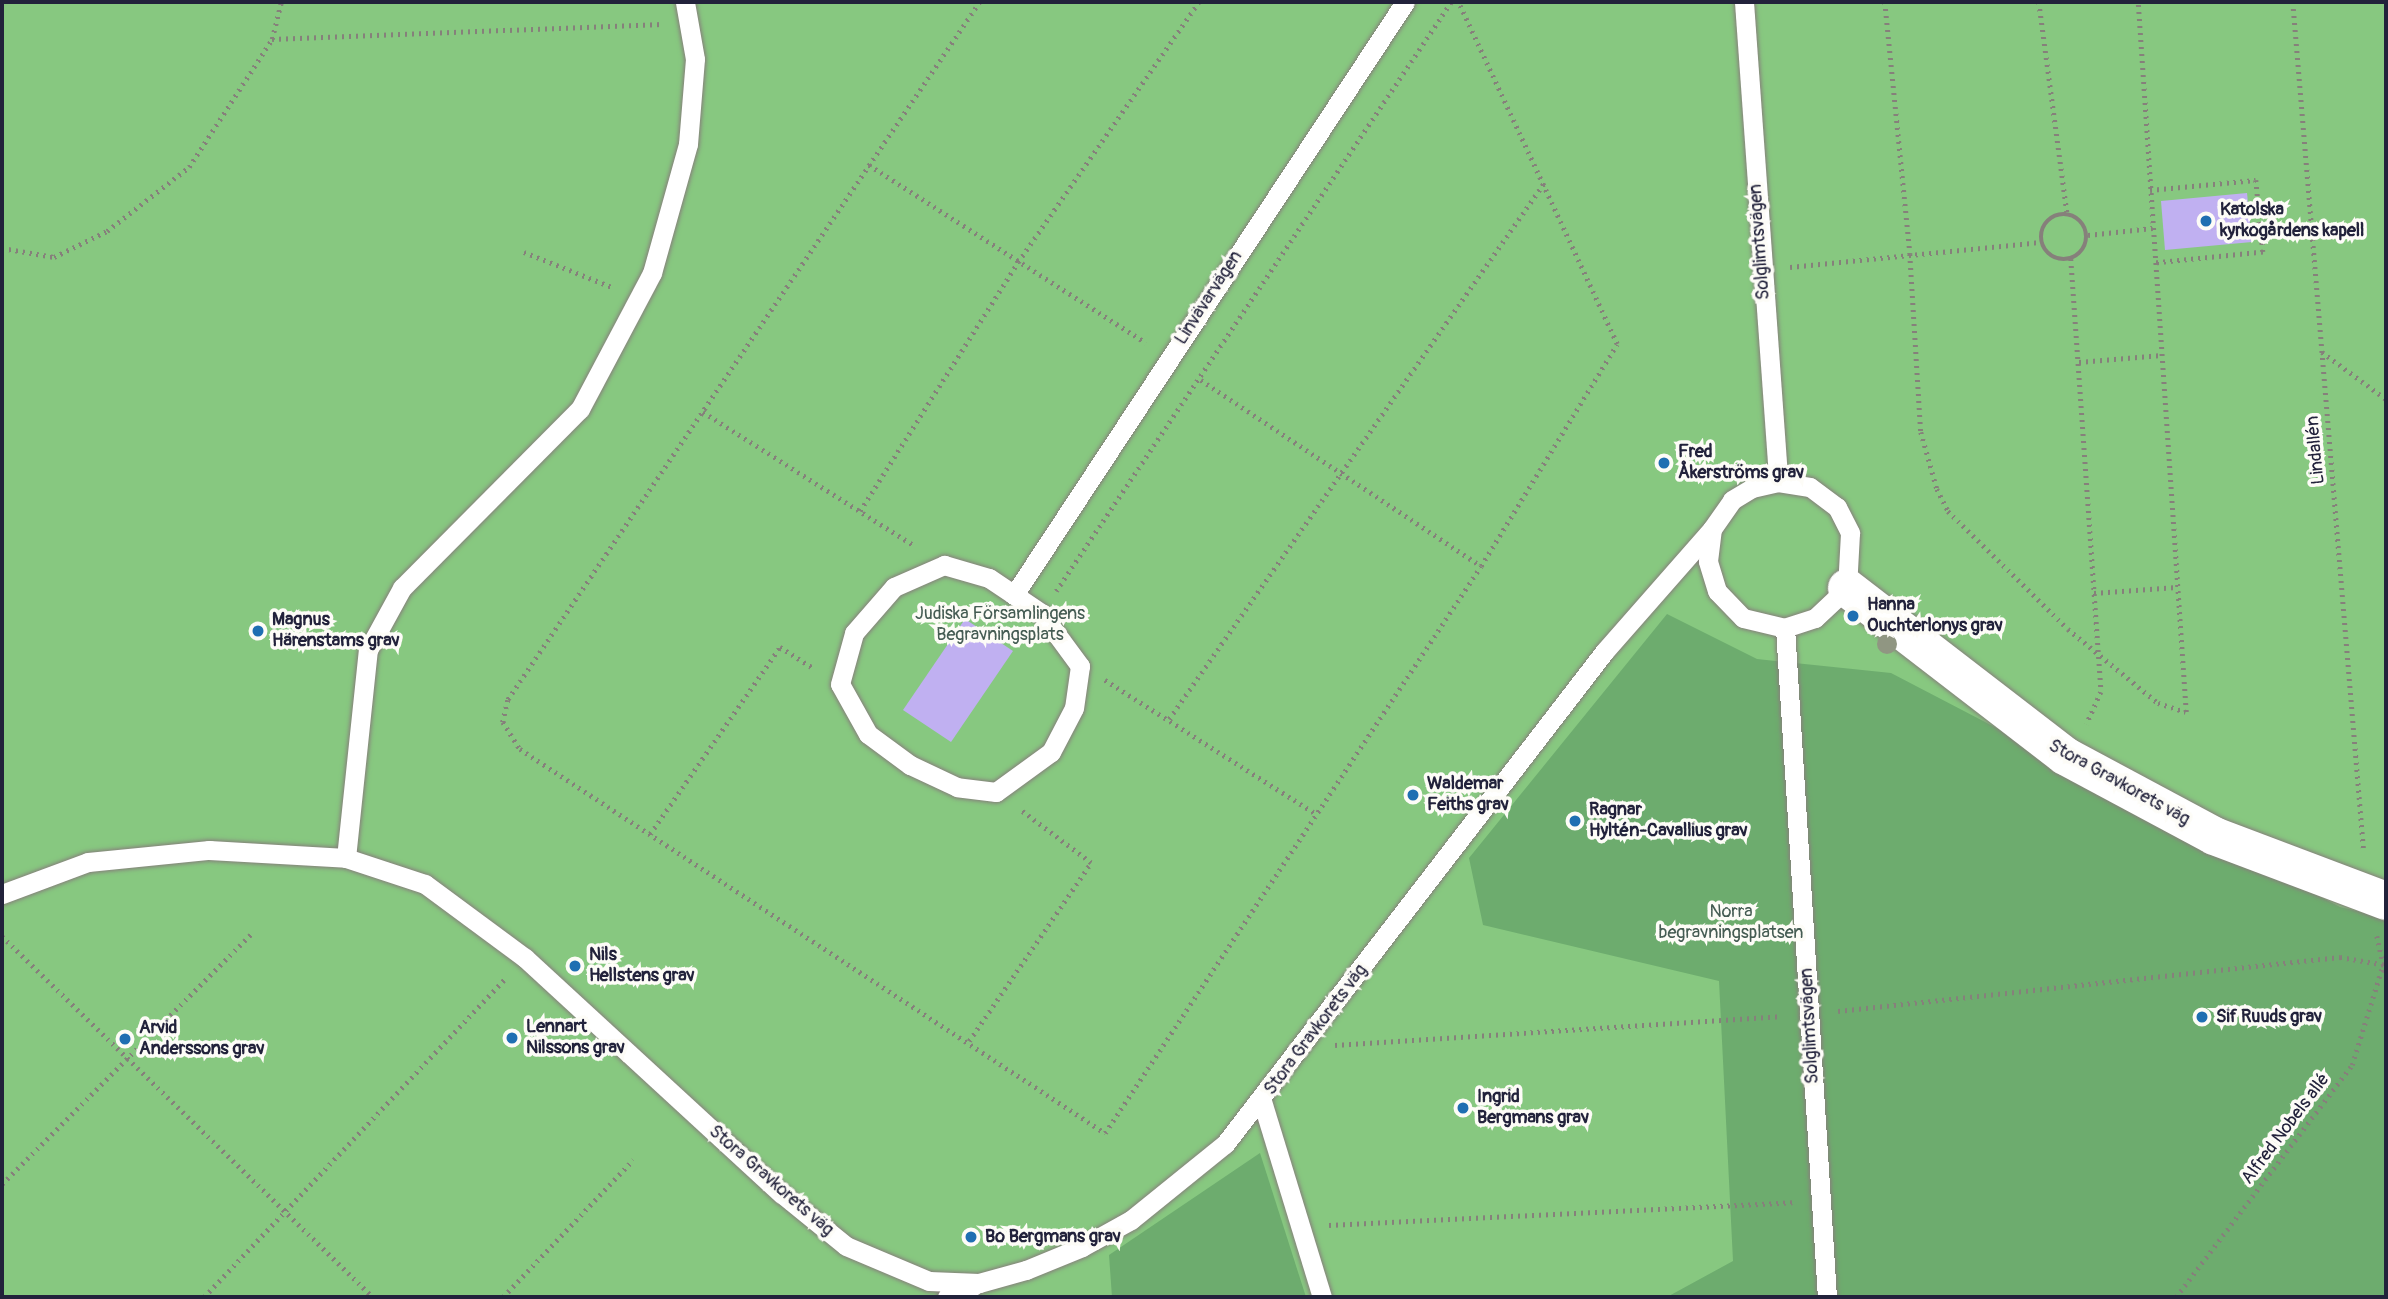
<!DOCTYPE html>
<meta charset="utf-8">
<style>
body{margin:0}
#map{position:relative;width:2388px;height:1299px;overflow:hidden;background:#ebdebb;font-family:Pangolin,sans-serif}
div>[style]{position:absolute}
[style*='--x']{left:calc(var(--x)*1px);top:calc(var(--y)*1px);width:calc(var(--w)*1px);rotate:calc(var(--a)*1deg)}
.green>*{inset:0;background:#87c880}
.forest>*{inset:0;background:#6dac6e}
.building>*{inset:0;background:#c0b0f1}
.path>*{height:4.5px;margin-top:-2.25px;transform-origin:0;background:repeating-linear-gradient(90deg,#86807b 0 2px,transparent 0 7px)}
.path>.ring{margin:-2.25px;padding:0;box-sizing:content-box;background:none;border:4.5px solid #86807b;border-radius:50%}
.roads{filter:drop-shadow(0 0 2px #86807b) drop-shadow(0 0 2px #86807b)}
.lane>*{height:19px;margin:-9.5px;padding:0 9.5px;transform-origin:9.5px;border-radius:9.5px;background:#fff}
.street>*{height:38px;margin:-19px;padding:0 19px;transform-origin:19px;border-radius:19px;background:#fff}
.trees>*{width:20px;height:20px;margin:-10px;border-radius:50%;background:#909682}
.dots>*{width:19px;height:19px;translate:-50% -50%;box-sizing:border-box;border:4px solid #fdfcf7;border-radius:50%}
span{translate:-50% -50%;white-space:nowrap;text-align:center;line-height:1.15;-webkit-text-stroke:7px #fdfcf7;paint-order:stroke}
.poi-label{font-size:18px;color:#22223b;font-weight:700}
.left{translate:0 -50%;text-align:left}
.street-label{font-size:18px;color:#22223b}
.park-label{font-size:18px;color:#455c53}
.frame{position:absolute;inset:0;border:4px solid #22223b;pointer-events:none}
</style>
<div id="map">
<div class="green">
<div style="clip-path:polygon(2px 2px,2386px 2px,2386px 1297px,2px 1297px)"></div>
</div>
<div class="forest">
<div style="clip-path:polygon(1667px 614px,1757px 659px,1891px 673px,2340px 907px,2386px 918px,2386px 1297px,1667px 1297px,1733px 1261px,1719px 981px,1483px 925px,1469px 858px)"></div>
<div style="clip-path:polygon(1260px 1153px,1306px 1297px,1112px 1297px,1109px 1255px)"></div>
</div>
<div class="building">
<div style="clip-path:polygon(2247px 193px,2252px 242px,2165px 250px,2161px 201px)"></div>
<div style="clip-path:polygon(965px 619px,1013px 651px,951px 742px,903px 710px)"></div>
</div>
<div class="path">
<div style="--x:980;--y:2;--w:843;--a:124.07"></div>
<div style="--x:508;--y:700;--w:23;--a:103"></div>
<div style="--x:503;--y:722;--w:32;--a:58"></div>
<div style="--x:520;--y:749;--w:700;--a:33.28"></div>
<div style="--x:1105;--y:1133;--w:680;--a:-56.45"></div>
<div style="--x:1481;--y:566;--w:260;--a:-58.5"></div>
<div style="--x:1617;--y:344;--w:377;--a:-114.9"></div>
<div style="--x:1885;--y:2;--w:253;--a:84.3"></div>
<div style="--x:1910;--y:254;--w:178;--a:86.5"></div>
<div style="--x:1921;--y:432;--w:59;--a:74.3"></div>
<div style="--x:1937;--y:489;--w:25;--a:63"></div>
<div style="--x:1948;--y:511;--w:168;--a:44.5"></div>
<div style="--x:2068;--y:629;--w:117;--a:39.4"></div>
<div style="--x:2158;--y:703;--w:29;--a:18"></div>
<div style="--x:2186;--y:712;--w:712;--a:-93.87"></div>
<div style="--x:2039;--y:2;--w:213;--a:82.4"></div>
<div style="--x:2293;--y:2;--w:853;--a:85.23"></div>
<div style="--x:272;--y:39;--w:391;--a:-2.2"></div>
<div style="--x:869;--y:165;--w:329;--a:32.7"></div>
<div style="--x:2150;--y:190;--w:106;--a:-5.4"></div>
<div style="--x:2256;--y:180;--w:72;--a:84.4"></div>
<div style="--x:2263;--y:252;--w:109;--a:174.2"></div>
<div class="ring" style="left:2041px;top:214px;width:41.5px;height:41.5px"></div>
<div style="--x:2088;--y:235;--w:65;--a:-6.1"></div>
<div style="--x:2;--y:248;--w:53;--a:9.8"></div>
<div style="--x:54;--y:257;--w:59;--a:-26.1"></div>
<div style="--x:107;--y:231;--w:104;--a:-38"></div>
<div style="--x:189;--y:167;--w:153;--a:-57"></div>
<div style="--x:272;--y:39;--w:38;--a:-76"></div>
<div style="--x:524;--y:252;--w:95;--a:21.7"></div>
<div style="--x:2071;--y:259;--w:434;--a:86"></div>
<div style="--x:2101;--y:692;--w:35;--a:114"></div>
<div style="--x:1790;--y:267;--w:253;--a:-5.7"></div>
<div style="--x:2322;--y:352;--w:79;--a:36.3"></div>
<div style="--x:2079;--y:362;--w:83;--a:-4.8"></div>
<div style="--x:1201;--y:380;--w:336;--a:33.6"></div>
<div style="--x:703;--y:412;--w:251;--a:32.3"></div>
<div style="--x:860;--y:511;--w:295;--a:-57.6"></div>
<div style="--x:1018;--y:262;--w:317;--a:-55.2"></div>
<div style="--x:1056;--y:591;--w:709;--a:-56.15"></div>
<div style="--x:2094;--y:593;--w:83;--a:-4.1"></div>
<div style="--x:1105;--y:680;--w:250;--a:32.4"></div>
<div style="--x:1169;--y:719;--w:654;--a:-55.02"></div>
<div style="--x:650;--y:834;--w:228;--a:-55.2"></div>
<div style="--x:780;--y:647;--w:41;--a:32.2"></div>
<div style="--x:2;--y:936;--w:518;--a:44.22"></div>
<div style="--x:2377;--y:936;--w:41;--a:77.3"></div>
<div style="--x:1838;--y:1011;--w:505;--a:-6.14"></div>
<div style="--x:2340;--y:957;--w:47;--a:9.9"></div>
<div style="--x:969;--y:1041;--w:216;--a:-55.6"></div>
<div style="--x:1091;--y:863;--w:90;--a:-143.1"></div>
<div style="--x:1335;--y:1045;--w:447;--a:-3.7"></div>
<div style="--x:2;--y:1184;--w:356;--a:-45.1"></div>
<div style="--x:1329;--y:1225;--w:464;--a:-2.8"></div>
<div style="--x:204;--y:1297;--w:438;--a:-46.6"></div>
<div style="--x:503;--y:1297;--w:189;--a:-46.5"></div>
<div style="--x:2176;--y:1297;--w:291;--a:-52.8"></div>
<div style="--x:2352;--y:1065;--w:105;--a:-72.8"></div>
</div>
<div class="roads">
<div class="lane">
<div style="--x:1744;--y:2;--w:481;--a:85.9"></div>
<div style="--x:944;--y:565;--w:47;--a:16.1"></div>
<div style="--x:989;--y:578;--w:63;--a:33.9"></div>
<div style="--x:1041;--y:613;--w:66;--a:53.7"></div>
<div style="--x:1080;--y:666;--w:42;--a:98.1"></div>
<div style="--x:1074;--y:708;--w:50;--a:117.6"></div>
<div style="--x:1051;--y:752;--w:68;--a:144"></div>
<div style="--x:996;--y:792;--w:39;--a:-173"></div>
<div style="--x:957;--y:787;--w:52;--a:-154.9"></div>
<div style="--x:910;--y:765;--w:52;--a:-143.6"></div>
<div style="--x:868;--y:734;--w:57;--a:-119.2"></div>
<div style="--x:840;--y:684;--w:53;--a:-74.6"></div>
<div style="--x:854;--y:633;--w:61;--a:-49"></div>
<div style="--x:894;--y:587;--w:55;--a:-23.7"></div>
<div style="--x:1014;--y:595;--w:710;--a:-56.6"></div>
<div style="--x:1785;--y:628;--w:670;--a:86.41"></div>
<div style="--x:346;--y:858;--w:209;--a:-84"></div>
<div style="--x:368;--y:650;--w:71;--a:-61.3"></div>
<div style="--x:402;--y:588;--w:252;--a:-45.2"></div>
<div style="--x:580;--y:409;--w:154;--a:-62.1"></div>
<div style="--x:652;--y:273;--w:134;--a:-74.4"></div>
<div style="--x:688;--y:144;--w:85;--a:-85.3"></div>
<div style="--x:695;--y:59;--w:58;--a:-100"></div>
<div style="--x:2;--y:894;--w:92;--a:-20.4"></div>
<div style="--x:88;--y:862;--w:122;--a:-5.7"></div>
<div style="--x:209;--y:850;--w:137;--a:3.3"></div>
<div style="--x:346;--y:858;--w:83;--a:18.2"></div>
<div style="--x:425;--y:884;--w:124;--a:36.5"></div>
<div style="--x:525;--y:958;--w:349;--a:42.6"></div>
<div style="--x:782;--y:1194;--w:82;--a:39.1"></div>
<div style="--x:846;--y:1246;--w:90;--a:22.9"></div>
<div style="--x:929;--y:1281;--w:50;--a:2.3"></div>
<div style="--x:979;--y:1283;--w:49;--a:-15.5"></div>
<div style="--x:1026;--y:1270;--w:61;--a:-22.3"></div>
<div style="--x:1082;--y:1247;--w:56;--a:-28.9"></div>
<div style="--x:1131;--y:1220;--w:121;--a:-39"></div>
<div style="--x:1225;--y:1144;--w:621;--a:-52.39"></div>
<div style="--x:1604;--y:652;--w:164;--a:-48.7"></div>
<div style="--x:1712;--y:529;--w:35;--a:-55"></div>
<div style="--x:1732;--y:500;--w:23;--a:-31"></div>
<div style="--x:1752;--y:488;--w:27;--a:-13"></div>
<div style="--x:1778;--y:482;--w:32;--a:9"></div>
<div style="--x:1810;--y:487;--w:34;--a:37"></div>
<div style="--x:1837;--y:507;--w:29;--a:63"></div>
<div style="--x:1850;--y:533;--w:55;--a:93.1"></div>
<div style="--x:1847;--y:588;--w:44;--a:136.8"></div>
<div style="--x:1815;--y:618;--w:32;--a:162"></div>
<div style="--x:1785;--y:628;--w:43;--a:-166.6"></div>
<div style="--x:1743;--y:618;--w:37;--a:-134"></div>
<div style="--x:1717;--y:591;--w:31;--a:-107"></div>
<div style="--x:1708;--y:561;--w:32;--a:-83"></div>
<div style="--x:1262;--y:1101;--w:205;--a:73"></div>
<div style="--x:947;--y:1297;--w:30;--a:-23"></div>
</div>
<div class="street">
<div style="--x:1847;--y:588;--w:275;--a:37.6"></div>
<div style="--x:2065;--y:756;--w:169;--a:28.2"></div>
<div style="--x:2214;--y:836;--w:184;--a:20.7"></div>
</div>
</div>
<div class="trees">
<div style="left:1887px;top:644px"></div>
</div>
<div class="dots">
<div style="left:2206px;top:221px;background:#1f6fb2"></div>
<div style="left:1664px;top:463px;background:#1f6fb2"></div>
<div style="left:1853px;top:616px;background:#1f6fb2"></div>
<div style="left:258px;top:631px;background:#1f6fb2"></div>
<div style="left:1413px;top:795px;background:#1f6fb2"></div>
<div style="left:1575px;top:821px;background:#1f6fb2"></div>
<div style="left:575px;top:966px;background:#1f6fb2"></div>
<div style="left:2202px;top:1017px;background:#1f6fb2"></div>
<div style="left:512px;top:1038px;background:#1f6fb2"></div>
<div style="left:125px;top:1039px;background:#1f6fb2"></div>
<div style="left:1463px;top:1108px;background:#1f6fb2"></div>
<div style="left:971px;top:1237px;background:#1f6fb2"></div>
</div>
<div class="poi-label">
<span class="left" style="left:2220px;top:221px">Katolska<br>kyrkogårdens kapell</span>
<span class="left" style="left:1678px;top:463px">Fred<br>Åkerströms grav</span>
<span class="left" style="left:1867px;top:616px">Hanna<br>Ouchterlonys grav</span>
<span class="left" style="left:272px;top:631px">Magnus<br>Härenstams grav</span>
<span class="left" style="left:1427px;top:795px">Waldemar<br>Feiths grav</span>
<span class="left" style="left:1589px;top:821px">Ragnar<br>Hyltén-Cavallius grav</span>
<span class="left" style="left:589px;top:966px">Nils<br>Hellstens grav</span>
<span class="left" style="left:2216px;top:1017px">Sif Ruuds grav</span>
<span class="left" style="left:526px;top:1038px">Lennart<br>Nilssons grav</span>
<span class="left" style="left:139px;top:1039px">Arvid<br>Anderssons grav</span>
<span class="left" style="left:1477px;top:1108px">Ingrid<br>Bergmans grav</span>
<span class="left" style="left:985px;top:1237px">Bo Bergmans grav</span>
</div>
<div class="street-label">
<span style="left:1760px;top:242px;rotate:-94deg">Solglimtsvägen</span>
<span style="left:1209px;top:298px;rotate:-57deg">Linvävarvägen</span>
<span style="left:2316px;top:450px;rotate:-95deg">Lindallén</span>
<span style="left:2119px;top:783px;rotate:29deg">Stora Gravkorets väg</span>
<span style="left:1810px;top:1026px;rotate:-93deg">Solglimtsvägen</span>
<span style="left:1316px;top:1030px;rotate:-53deg">Stora Gravkorets väg</span>
<span style="left:2286px;top:1129px;rotate:-53deg">Alfred Nobels allé</span>
<span style="left:771px;top:1181px;rotate:41deg">Stora Gravkorets väg</span>
</div>
<div class="park-label">
<span style="left:1000px;top:625px">Judiska Församlingens<br>Begravningsplats</span>
<span style="left:1731px;top:923px">Norra<br>begravningsplatsen</span>
</div>
<div class="frame"></div>
</div>
